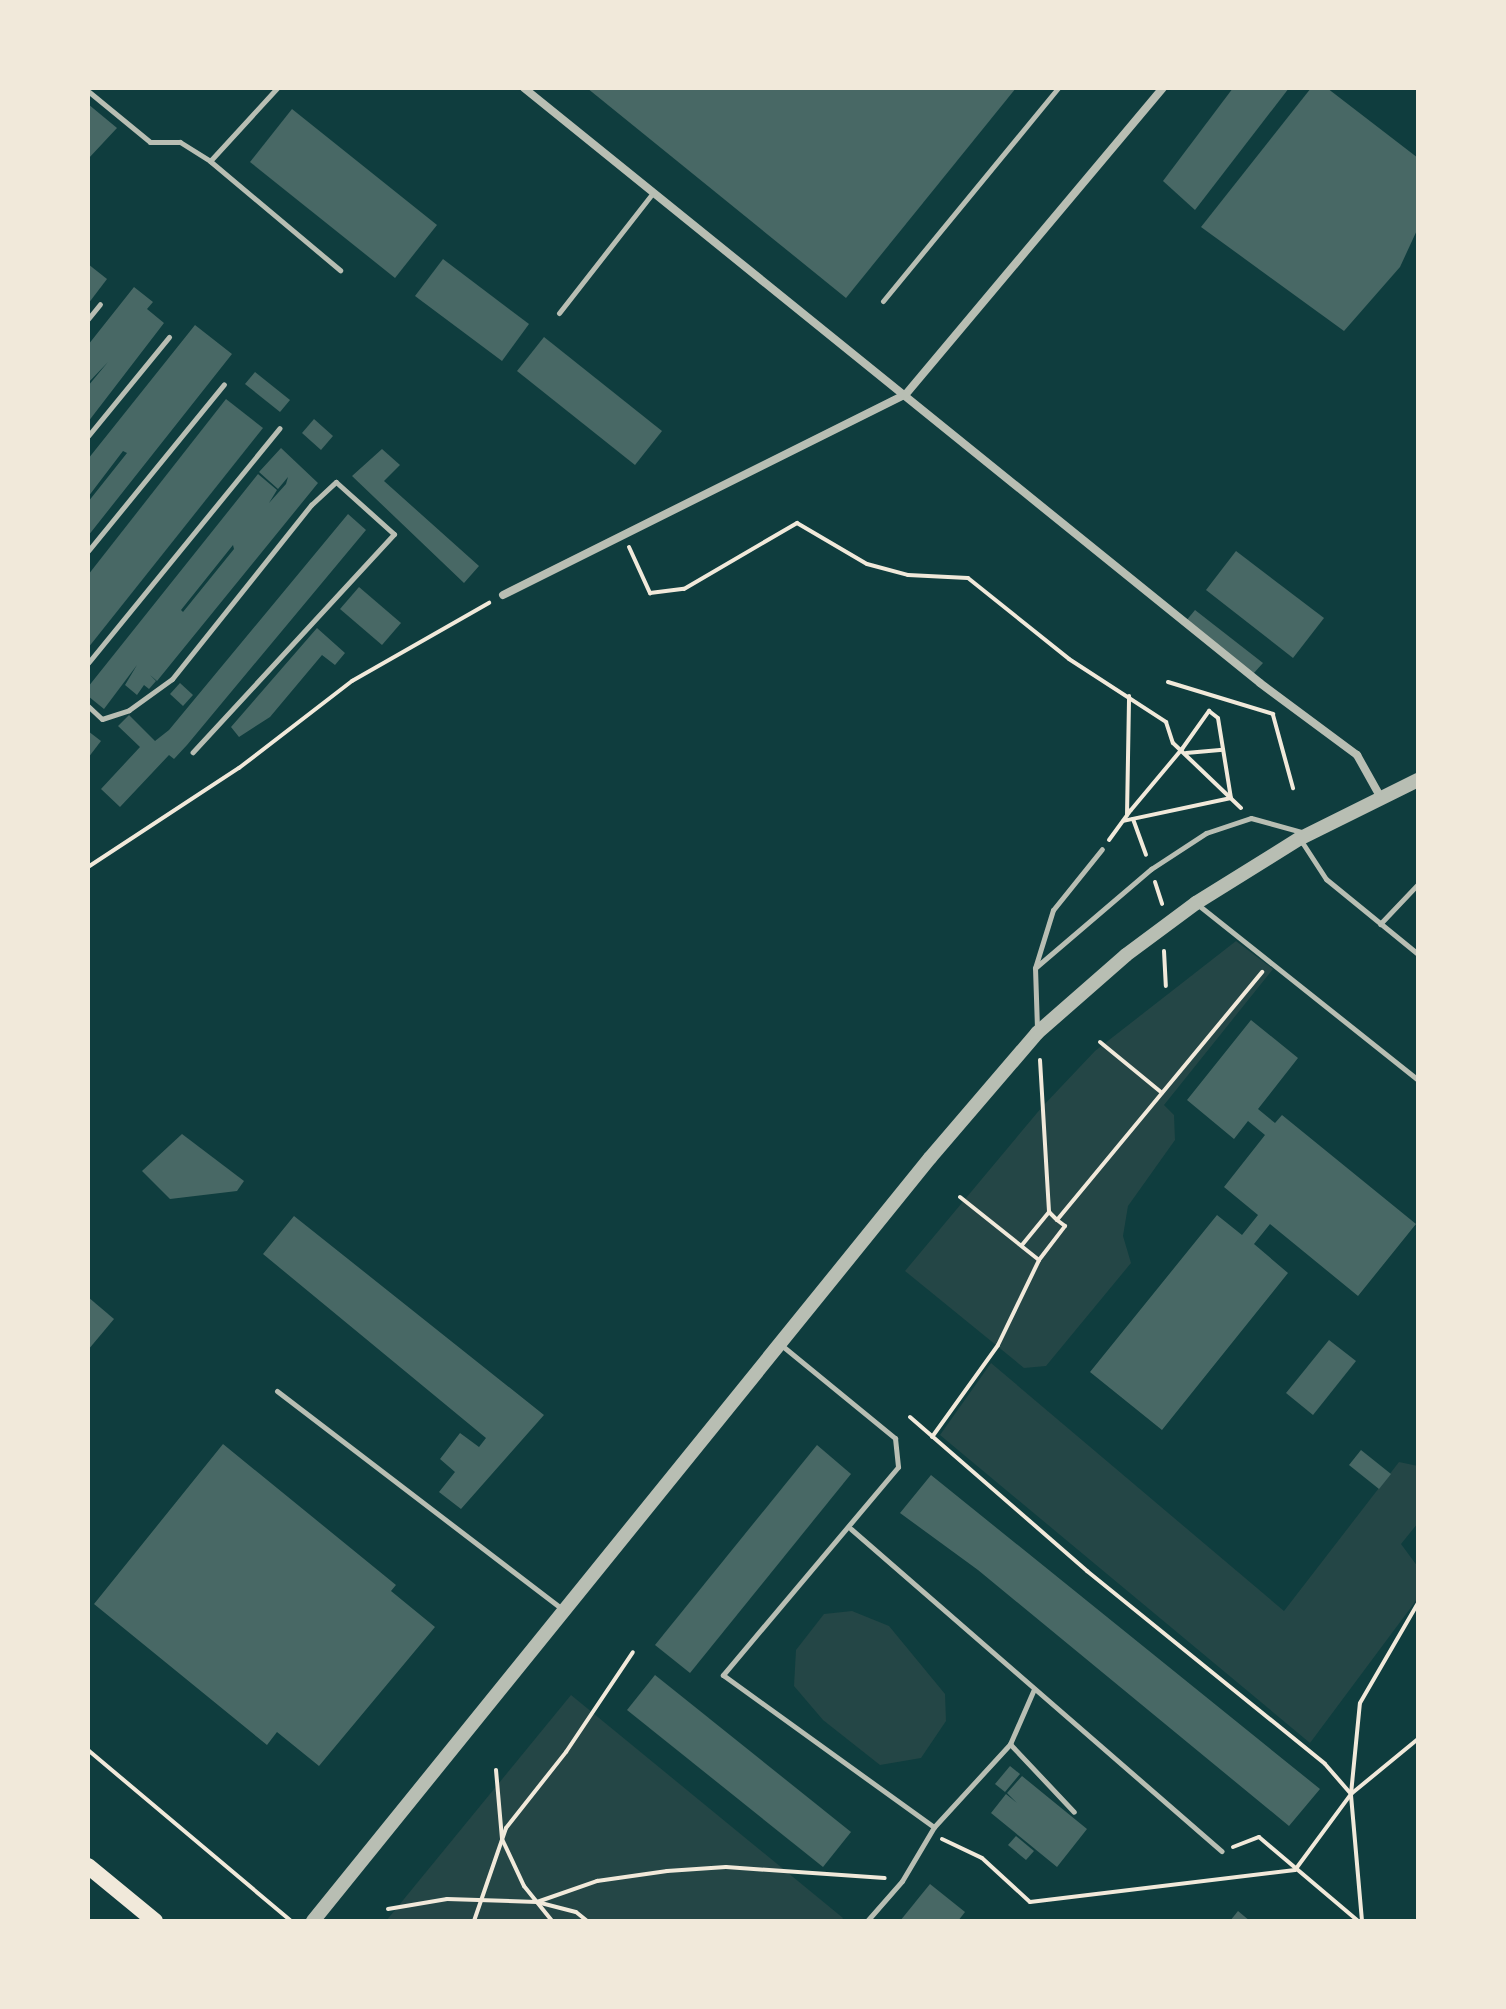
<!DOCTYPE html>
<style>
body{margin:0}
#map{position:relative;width:1506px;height:2009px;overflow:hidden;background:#0f3d3e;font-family:Raleway,sans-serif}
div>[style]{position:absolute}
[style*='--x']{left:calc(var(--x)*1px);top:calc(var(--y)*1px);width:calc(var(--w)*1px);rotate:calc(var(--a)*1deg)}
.green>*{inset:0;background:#244646}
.building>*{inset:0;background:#486865}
.path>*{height:4px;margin:-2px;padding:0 2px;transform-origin:2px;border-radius:2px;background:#f1e9da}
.service>*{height:5px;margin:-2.5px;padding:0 2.5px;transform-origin:2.5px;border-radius:2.5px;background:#b8beb3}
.minor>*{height:8px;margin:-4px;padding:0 4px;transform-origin:4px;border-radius:4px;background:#b8beb3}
.tertiary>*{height:14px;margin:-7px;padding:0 7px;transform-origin:7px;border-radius:7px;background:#b8beb3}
.secondary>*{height:16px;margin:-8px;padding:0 8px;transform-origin:8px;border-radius:8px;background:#f1e9da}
span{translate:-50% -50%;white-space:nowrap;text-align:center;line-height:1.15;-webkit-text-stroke:7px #f1e9da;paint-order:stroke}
.frame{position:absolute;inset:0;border:90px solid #f1e9da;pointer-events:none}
</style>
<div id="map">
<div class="green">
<div style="clip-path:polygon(1236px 941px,1273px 969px,1164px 1105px,1174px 1115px,1175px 1140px,1128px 1206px,1123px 1236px,1131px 1263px,1046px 1366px,1024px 1368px,905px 1271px,1042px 1107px,1095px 1051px)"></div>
<div style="clip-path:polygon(991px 1363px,1284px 1611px,1399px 1462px,1418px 1466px,1418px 1523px,1401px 1544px,1418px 1567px,1418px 1598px,1310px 1743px,940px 1435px)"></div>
<div style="clip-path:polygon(852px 1611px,889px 1626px,945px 1694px,946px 1721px,921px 1758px,880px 1765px,823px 1720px,794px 1686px,796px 1650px,824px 1614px)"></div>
<div style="clip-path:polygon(571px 1695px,843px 1918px,841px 1921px,386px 1921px)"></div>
</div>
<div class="building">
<div style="clip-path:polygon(587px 88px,1016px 88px,846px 298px)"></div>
<div style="clip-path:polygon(1233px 88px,1289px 88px,1195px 210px,1163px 181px)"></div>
<div style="clip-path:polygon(1311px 88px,1327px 88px,1418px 158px,1418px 228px,1400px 267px,1344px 331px,1201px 227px)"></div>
<div style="clip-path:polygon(88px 104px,117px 128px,88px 159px)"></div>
<div style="clip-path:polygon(292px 109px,437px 225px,395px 278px,250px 162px)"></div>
<div style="clip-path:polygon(443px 259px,529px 324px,502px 361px,415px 296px)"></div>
<div style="clip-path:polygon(88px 264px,107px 279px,88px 304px)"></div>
<div style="clip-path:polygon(134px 287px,153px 302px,147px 309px,164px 323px,88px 422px,88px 386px,108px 362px,88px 383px,88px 345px)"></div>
<div style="clip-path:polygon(195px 325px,232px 354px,88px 536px,88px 502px,127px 453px,123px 451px,88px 497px,88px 459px)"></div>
<div style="clip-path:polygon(544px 337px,662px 431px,635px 465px,517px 371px)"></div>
<div style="clip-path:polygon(255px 372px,290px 400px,280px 412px,245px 384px)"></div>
<div style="clip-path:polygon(226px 399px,263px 428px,88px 648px,88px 575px)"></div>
<div style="clip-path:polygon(314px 419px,333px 436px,321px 450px,302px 433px)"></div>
<div style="clip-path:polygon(evenodd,281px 448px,318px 483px,157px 681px,150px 675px,156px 681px,149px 689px,144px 685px,137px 695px,125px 685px,137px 665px,104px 709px,88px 696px,88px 687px,258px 474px,277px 490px,269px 503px,286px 484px,288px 477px,278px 489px,259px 472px,281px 448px,233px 545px,234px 549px,183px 612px,181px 610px,233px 545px)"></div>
<div style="clip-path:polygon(382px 449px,400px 465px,384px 481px,479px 566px,464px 583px,352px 476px)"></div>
<div style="clip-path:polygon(348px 514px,366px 530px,187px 745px,174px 759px,169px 755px,120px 807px,101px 789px,140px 747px,118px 726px,129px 715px,155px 741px,169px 730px)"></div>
<div style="clip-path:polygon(1236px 551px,1324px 618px,1293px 658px,1206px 590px)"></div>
<div style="clip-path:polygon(359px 587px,401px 623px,382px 645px,340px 609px)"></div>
<div style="clip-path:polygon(1195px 610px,1263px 663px,1253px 674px,1186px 621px)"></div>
<div style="clip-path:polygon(317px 628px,345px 653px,335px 665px,322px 655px,270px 717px,239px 737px,231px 727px)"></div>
<div style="clip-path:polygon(180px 683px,193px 695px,183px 706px,170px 694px)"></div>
<div style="clip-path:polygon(88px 731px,101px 741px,88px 758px)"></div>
<div style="clip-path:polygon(1251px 1020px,1298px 1058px,1258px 1109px,1275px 1123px,1282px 1115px,1416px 1224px,1358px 1296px,1270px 1224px,1254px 1244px,1288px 1273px,1162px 1430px,1090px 1372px,1217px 1215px,1242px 1235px,1258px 1215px,1224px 1187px,1265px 1135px,1248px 1121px,1234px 1139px,1187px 1100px)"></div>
<div style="clip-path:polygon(182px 1134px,244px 1181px,237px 1191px,170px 1199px,142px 1171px)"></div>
<div style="clip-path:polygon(294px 1216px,544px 1415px,461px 1509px,439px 1492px,455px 1472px,440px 1459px,460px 1433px,479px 1447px,486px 1438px,263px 1254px)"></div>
<div style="clip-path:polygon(88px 1297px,114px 1319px,88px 1350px)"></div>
<div style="clip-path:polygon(1329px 1340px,1356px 1361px,1313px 1415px,1286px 1393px)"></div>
<div style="clip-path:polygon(223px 1444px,396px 1585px,391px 1591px,435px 1627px,319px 1766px,277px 1732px,267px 1745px,94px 1604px)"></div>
<div style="clip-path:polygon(817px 1445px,851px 1474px,690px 1673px,655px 1645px)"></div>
<div style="clip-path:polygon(1361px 1450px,1391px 1474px,1379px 1489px,1349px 1465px)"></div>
<div style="clip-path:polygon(931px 1475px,1320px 1789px,1289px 1826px,978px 1570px,900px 1513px)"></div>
<div style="clip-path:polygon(655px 1675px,851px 1832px,823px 1867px,627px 1710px)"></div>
<div style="clip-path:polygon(1010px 1766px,1020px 1774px,1005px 1792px,995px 1784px)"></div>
<div style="clip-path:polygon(1022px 1776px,1087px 1829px,1057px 1867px,991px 1813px,1006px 1794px,1017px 1803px,1007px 1793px)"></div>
<div style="clip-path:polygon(1016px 1836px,1034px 1851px,1026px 1860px,1008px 1845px)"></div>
<div style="clip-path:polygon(930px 1884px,965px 1912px,958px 1921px,900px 1921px)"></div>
<div style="clip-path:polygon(1238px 1911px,1250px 1921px,1230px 1921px)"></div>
</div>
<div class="path">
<div style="--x:629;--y:547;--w:51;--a:65.5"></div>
<div style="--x:650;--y:593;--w:34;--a:-7"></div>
<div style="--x:684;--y:589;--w:131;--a:-30.3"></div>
<div style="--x:797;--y:523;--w:81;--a:30.4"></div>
<div style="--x:867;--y:564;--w:42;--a:15"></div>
<div style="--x:908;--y:575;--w:60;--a:2.9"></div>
<div style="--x:968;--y:578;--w:129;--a:38.7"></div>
<div style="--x:1069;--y:659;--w:116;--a:33"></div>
<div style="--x:1166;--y:722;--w:22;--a:72"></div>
<div style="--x:1173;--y:743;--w:94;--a:43.7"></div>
<div style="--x:1168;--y:682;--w:110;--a:16.9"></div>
<div style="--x:1273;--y:715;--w:76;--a:74.7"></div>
<div style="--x:1186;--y:753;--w:37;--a:-5"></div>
<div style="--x:1127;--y:815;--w:119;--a:-89"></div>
<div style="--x:1133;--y:819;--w:38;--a:70"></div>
<div style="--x:1109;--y:840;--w:37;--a:-54"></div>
<div style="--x:1131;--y:810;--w:80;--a:-50.1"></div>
<div style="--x:1182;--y:749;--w:47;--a:-54.6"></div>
<div style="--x:1209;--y:711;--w:11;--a:38"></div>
<div style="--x:1218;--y:718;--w:81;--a:80.8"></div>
<div style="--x:1231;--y:798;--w:110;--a:168"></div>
<div style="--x:88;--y:867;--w:181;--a:-33.3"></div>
<div style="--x:239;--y:768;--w:143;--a:-37.6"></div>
<div style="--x:352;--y:681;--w:158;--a:-29.7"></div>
<div style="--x:1155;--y:882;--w:23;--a:72"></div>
<div style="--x:1164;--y:951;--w:35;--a:87"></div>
<div style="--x:1100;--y:1042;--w:80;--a:39.4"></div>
<div style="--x:1040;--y:1060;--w:152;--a:86.6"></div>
<div style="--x:960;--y:1197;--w:101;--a:38.6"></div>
<div style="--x:1022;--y:1245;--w:43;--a:-50.7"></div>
<div style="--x:1049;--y:1212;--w:11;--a:45"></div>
<div style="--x:910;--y:1417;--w:235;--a:41"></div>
<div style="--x:1087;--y:1571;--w:306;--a:39"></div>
<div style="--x:1325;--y:1764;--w:40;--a:49"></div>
<div style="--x:932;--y:1437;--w:113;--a:-54.3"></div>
<div style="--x:998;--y:1345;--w:94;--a:-64.2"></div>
<div style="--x:1039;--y:1260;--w:43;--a:-52.6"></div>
<div style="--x:1065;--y:1226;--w:10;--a:-143"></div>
<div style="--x:1057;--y:1220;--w:322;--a:-50.4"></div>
<div style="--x:88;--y:1750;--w:264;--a:40.1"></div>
<div style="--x:496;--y:1770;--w:69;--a:85"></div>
<div style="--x:502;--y:1839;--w:52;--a:64.9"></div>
<div style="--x:524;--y:1886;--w:45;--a:51.3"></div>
<div style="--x:942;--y:1839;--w:44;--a:25.4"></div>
<div style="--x:982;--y:1858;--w:65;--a:42.5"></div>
<div style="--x:1030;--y:1902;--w:267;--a:-6.9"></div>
<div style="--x:1295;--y:1870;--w:94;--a:-53.6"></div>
<div style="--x:1351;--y:1794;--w:87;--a:-39.4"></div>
<div style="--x:1233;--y:1847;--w:28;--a:-21"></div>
<div style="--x:1259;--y:1837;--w:130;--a:40.3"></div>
<div style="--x:537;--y:1902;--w:64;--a:-19.3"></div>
<div style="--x:597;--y:1881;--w:71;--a:-8.1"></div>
<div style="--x:667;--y:1871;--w:59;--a:-3.9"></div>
<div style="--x:726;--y:1867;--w:159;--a:4"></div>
<div style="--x:388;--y:1909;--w:60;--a:-9.6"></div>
<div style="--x:447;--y:1899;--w:90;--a:1.9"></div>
<div style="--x:537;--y:1902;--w:40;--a:14.4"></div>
<div style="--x:576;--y:1912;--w:14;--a:39"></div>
<div style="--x:474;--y:1921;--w:98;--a:-71"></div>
<div style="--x:506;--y:1828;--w:97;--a:-51.7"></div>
<div style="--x:566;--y:1752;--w:120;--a:-56.2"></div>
<div style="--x:1362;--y:1921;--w:127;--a:-95"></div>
<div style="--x:1351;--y:1794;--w:91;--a:-84.4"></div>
<div style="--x:1360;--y:1703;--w:116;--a:-59.9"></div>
</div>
<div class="service">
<div style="--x:277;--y:88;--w:99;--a:132.5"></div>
<div style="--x:210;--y:161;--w:170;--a:40"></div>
<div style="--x:88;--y:91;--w:80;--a:39.4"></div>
<div style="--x:150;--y:142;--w:30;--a:0"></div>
<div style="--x:180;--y:142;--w:36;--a:32"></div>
<div style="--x:883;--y:301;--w:276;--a:-50.6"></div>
<div style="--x:559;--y:313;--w:151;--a:-52"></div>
<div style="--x:88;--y:319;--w:19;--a:-51"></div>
<div style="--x:88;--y:436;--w:128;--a:-50.7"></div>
<div style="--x:88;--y:551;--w:215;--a:-50.8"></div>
<div style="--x:88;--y:663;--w:303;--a:-50.8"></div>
<div style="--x:88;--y:706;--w:19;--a:43"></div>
<div style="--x:102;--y:719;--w:28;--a:-18"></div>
<div style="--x:129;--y:710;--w:53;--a:-35.8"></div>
<div style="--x:172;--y:679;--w:223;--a:-51.4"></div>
<div style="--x:311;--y:505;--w:34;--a:-43"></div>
<div style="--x:336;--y:482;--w:78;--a:41.9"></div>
<div style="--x:394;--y:534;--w:297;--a:132.7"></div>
<div style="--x:1300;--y:839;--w:48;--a:57"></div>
<div style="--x:1326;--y:879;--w:119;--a:39.2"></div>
<div style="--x:1197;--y:904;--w:283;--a:38.5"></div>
<div style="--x:1380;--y:924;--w:55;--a:-46.5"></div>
<div style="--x:1035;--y:968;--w:153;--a:-40.5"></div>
<div style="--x:1151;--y:869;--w:66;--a:-33.2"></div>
<div style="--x:1206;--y:833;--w:47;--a:-18.4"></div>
<div style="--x:1251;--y:818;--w:53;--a:15.4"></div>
<div style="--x:1037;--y:1028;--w:60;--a:-91.9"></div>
<div style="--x:1035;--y:968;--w:61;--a:-72.8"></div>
<div style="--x:1053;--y:910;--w:78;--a:-51.2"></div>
<div style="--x:780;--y:1344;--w:149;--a:39.3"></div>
<div style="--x:895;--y:1438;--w:29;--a:84"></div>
<div style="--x:898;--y:1467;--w:272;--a:130.1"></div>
<div style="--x:723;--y:1675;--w:260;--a:35.8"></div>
<div style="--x:277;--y:1391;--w:359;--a:37.4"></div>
<div style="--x:851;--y:1529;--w:491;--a:41"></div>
<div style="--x:1010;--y:1744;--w:93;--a:46.7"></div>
<div style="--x:867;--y:1921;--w:53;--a:-48.8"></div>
<div style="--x:902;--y:1881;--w:63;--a:-59.3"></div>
<div style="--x:934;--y:1827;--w:113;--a:-47.5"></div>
<div style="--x:1010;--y:1744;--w:60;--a:-66.4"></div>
</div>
<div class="minor">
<div style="--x:524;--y:88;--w:946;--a:38.95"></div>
<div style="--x:1260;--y:683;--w:121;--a:36.6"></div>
<div style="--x:1357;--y:755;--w:49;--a:60.8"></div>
<div style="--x:503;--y:595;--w:450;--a:-26.5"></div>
<div style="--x:906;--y:394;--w:400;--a:-50"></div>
</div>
<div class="tertiary">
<div style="--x:313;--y:1921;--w:981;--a:-51.04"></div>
<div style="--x:930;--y:1158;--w:165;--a:-49.4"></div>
<div style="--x:1037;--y:1033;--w:118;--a:-41.2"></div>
<div style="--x:1126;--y:955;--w:87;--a:-36.6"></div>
<div style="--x:1196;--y:903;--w:121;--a:-31.9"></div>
<div style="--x:1299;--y:839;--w:133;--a:-26.4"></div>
</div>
<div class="secondary">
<div style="--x:88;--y:1866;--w:87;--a:39.4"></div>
</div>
<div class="frame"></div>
</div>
